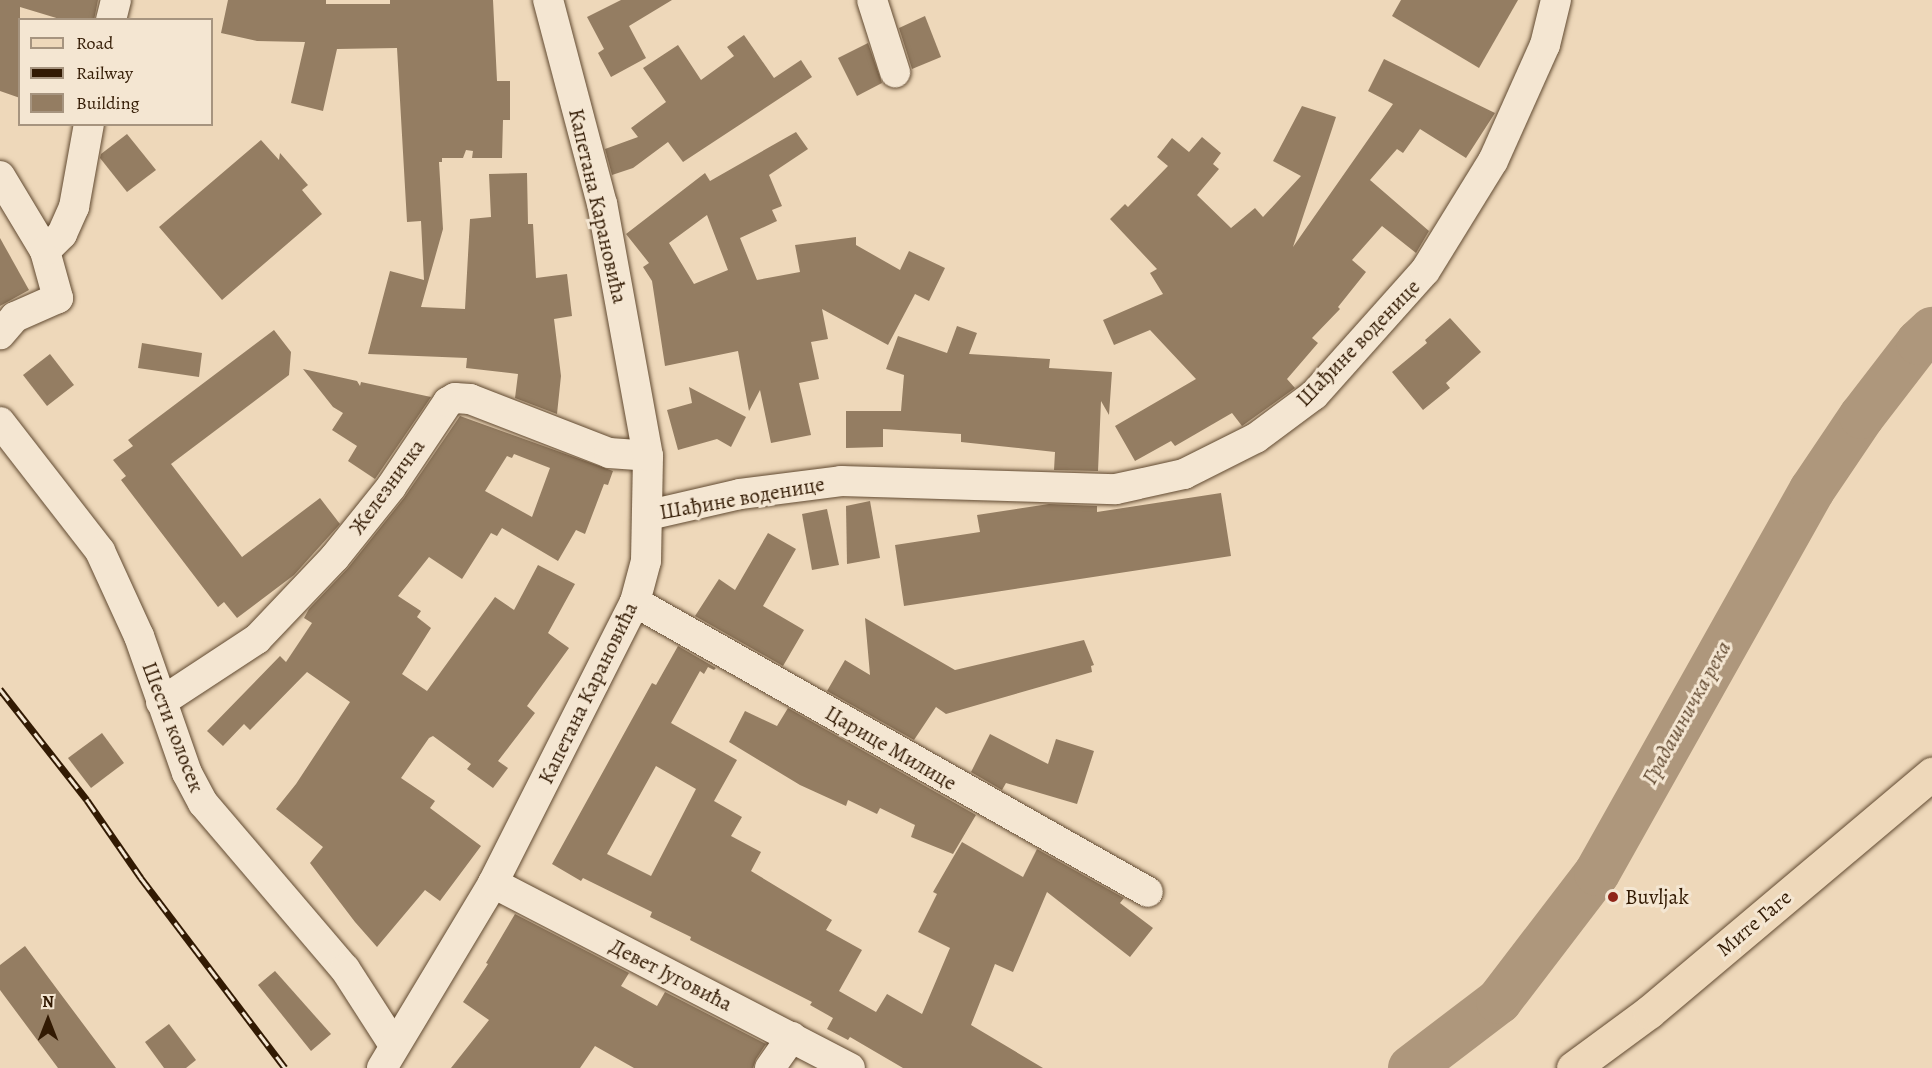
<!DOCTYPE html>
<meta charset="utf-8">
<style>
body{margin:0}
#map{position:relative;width:1932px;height:1068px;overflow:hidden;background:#eed8ba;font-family:Alegreya,serif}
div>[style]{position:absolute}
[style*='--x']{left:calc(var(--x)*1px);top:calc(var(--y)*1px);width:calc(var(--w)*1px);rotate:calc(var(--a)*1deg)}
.river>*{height:46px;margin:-23px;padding:0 23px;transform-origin:23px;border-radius:23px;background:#ae977c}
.building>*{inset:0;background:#947d62}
.roads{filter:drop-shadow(0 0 2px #614a31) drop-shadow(0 0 2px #614a31)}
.minor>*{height:30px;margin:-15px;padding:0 15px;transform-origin:15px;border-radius:15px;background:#f4e6d2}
.major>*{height:33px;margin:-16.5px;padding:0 16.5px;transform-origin:16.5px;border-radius:16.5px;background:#eed8ba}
.rail>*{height:7px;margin-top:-3.5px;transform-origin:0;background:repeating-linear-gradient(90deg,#f4e6d2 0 14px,#321a03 0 28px);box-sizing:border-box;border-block:2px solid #321a03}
.dots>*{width:16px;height:16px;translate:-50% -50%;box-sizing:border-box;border:3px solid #f4e6d2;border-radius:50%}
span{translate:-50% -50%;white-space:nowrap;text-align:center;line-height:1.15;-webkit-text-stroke:6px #f4e6d2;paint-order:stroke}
.street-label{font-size:21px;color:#321a03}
.poi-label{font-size:21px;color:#321a03}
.left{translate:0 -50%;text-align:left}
.water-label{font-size:22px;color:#644c33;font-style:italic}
.legend{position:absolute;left:18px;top:18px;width:195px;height:108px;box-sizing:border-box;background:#f4e6d2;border:2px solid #a6947f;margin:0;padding:8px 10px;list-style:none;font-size:18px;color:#321a03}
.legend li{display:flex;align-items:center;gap:12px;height:30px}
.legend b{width:30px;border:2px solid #a6947f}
.north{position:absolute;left:18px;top:990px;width:60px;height:60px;-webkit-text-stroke:4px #f4e6d2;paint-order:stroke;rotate:0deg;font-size:16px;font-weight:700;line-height:24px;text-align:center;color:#321a03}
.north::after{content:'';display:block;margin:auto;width:21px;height:27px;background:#321a03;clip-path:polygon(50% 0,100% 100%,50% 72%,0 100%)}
</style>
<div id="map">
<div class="river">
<div style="--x:1411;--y:1068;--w:111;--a:-37.3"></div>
<div style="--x:1499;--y:1001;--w:161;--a:-52.6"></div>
<div style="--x:1597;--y:873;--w:439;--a:-60.7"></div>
<div style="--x:1812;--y:490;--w:89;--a:-56"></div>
<div style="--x:1862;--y:416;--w:93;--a:-52.4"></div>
<div style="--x:1919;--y:342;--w:18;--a:-43"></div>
</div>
<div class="building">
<div style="clip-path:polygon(0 0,98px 0,94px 20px,63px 20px,20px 7px,20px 98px,0 91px)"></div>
<div style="clip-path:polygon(228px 0,326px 0,326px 4px,390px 4px,390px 0,493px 0,497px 81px,510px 81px,510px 120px,503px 120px,502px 158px,472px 158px,473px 151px,466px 150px,463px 158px,442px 158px,442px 162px,439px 162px,443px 229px,421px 307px,465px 309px,470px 219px,491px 217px,489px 174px,527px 173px,528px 224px,533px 224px,536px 278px,567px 274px,572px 316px,554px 319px,561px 376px,557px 414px,515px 398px,518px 374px,466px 368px,467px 358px,368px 354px,390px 271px,424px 280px,421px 221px,407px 222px,397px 48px,337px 49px,323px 111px,291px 103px,305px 42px,257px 41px,221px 33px)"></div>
<div style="clip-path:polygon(621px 0,672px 0,629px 26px,646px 58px,611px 77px,598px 53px,604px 49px,587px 17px)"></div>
<div style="clip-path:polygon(1401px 0,1518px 0,1479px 68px,1392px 16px)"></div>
<div style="clip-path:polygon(925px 16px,941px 57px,912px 69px,899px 28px)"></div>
<div style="clip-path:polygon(744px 35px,774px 78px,801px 60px,812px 77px,683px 162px,668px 142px,633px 168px,612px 175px,605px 149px,638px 137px,631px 128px,666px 102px,643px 68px,678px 45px,701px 80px,734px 56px,727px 47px)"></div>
<div style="clip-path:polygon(868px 43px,882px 83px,857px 96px,838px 58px)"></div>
<div style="clip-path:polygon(1384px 59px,1495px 113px,1466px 158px,1420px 129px,1403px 153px,1397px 149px,1370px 180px,1429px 231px,1416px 253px,1382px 226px,1352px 260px,1366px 272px,1338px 307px,1340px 309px,1312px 338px,1318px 343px,1287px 379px,1295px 388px,1242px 426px,1232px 413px,1175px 446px,1171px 441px,1135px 461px,1115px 426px,1196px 379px,1150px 330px,1114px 345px,1103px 320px,1163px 294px,1150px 273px,1157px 269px,1110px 219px,1125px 204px,1128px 207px,1168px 166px,1157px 157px,1172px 138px,1189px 152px,1202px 137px,1221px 153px,1213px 164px,1219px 169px,1197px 195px,1231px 228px,1255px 208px,1263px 217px,1301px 176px,1273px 161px,1302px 106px,1336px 117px,1293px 247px,1393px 104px,1368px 91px)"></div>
<div style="clip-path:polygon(evenodd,796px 132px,808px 149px,769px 175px,782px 206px,772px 210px,777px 221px,740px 238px,757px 280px,800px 272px,795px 245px,856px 237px,856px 245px,900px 270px,909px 251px,945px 268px,929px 301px,915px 294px,888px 345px,822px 309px,828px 339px,811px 342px,819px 379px,799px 383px,811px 435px,771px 443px,760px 390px,749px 411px,738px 351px,665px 366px,652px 281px,643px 267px,649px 263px,626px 234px,705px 173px,710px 181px,796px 132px,707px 215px,728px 270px,694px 284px,669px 243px,707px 215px)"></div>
<div style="clip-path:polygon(127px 134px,156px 170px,127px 192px,100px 158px,101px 154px)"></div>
<div style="clip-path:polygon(261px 140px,279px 160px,280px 153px,308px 185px,302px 190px,322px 214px,222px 300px,159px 227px)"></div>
<div style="clip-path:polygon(0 238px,29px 290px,0 306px)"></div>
<div style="clip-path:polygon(1450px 318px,1481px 352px,1446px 383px,1450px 388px,1423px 410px,1392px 372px,1427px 343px,1425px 340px)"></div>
<div style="clip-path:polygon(957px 326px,977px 333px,969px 354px,1050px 359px,1049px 368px,1112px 372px,1109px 415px,1101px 401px,1098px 471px,1054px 470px,1055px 452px,961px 442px,961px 434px,883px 429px,883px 447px,846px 448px,846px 411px,901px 411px,904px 375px,886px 369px,898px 336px,947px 353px)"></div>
<div style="clip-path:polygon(274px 330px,291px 352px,289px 375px,171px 464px,242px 557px,320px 498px,340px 524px,294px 575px,237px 618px,224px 602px,218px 607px,121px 480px,126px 476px,113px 460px,133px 446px,128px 440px)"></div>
<div style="clip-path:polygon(142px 343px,202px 353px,199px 377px,138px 368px)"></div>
<div style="clip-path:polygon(50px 354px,74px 385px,47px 406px,23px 375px)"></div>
<div style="clip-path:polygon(303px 369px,357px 381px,360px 386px,361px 382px,431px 397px,375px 479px,348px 461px,357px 446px,332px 430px,343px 413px,333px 407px)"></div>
<div style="clip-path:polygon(689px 387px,746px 417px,731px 447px,717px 439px,678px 450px,667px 410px,692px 403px)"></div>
<div style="clip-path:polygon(evenodd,460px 416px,613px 471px,608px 485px,604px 484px,585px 534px,576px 530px,558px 561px,502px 528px,497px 536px,491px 533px,462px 579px,429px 557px,398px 596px,421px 611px,417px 617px,431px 628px,402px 674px,427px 691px,495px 597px,514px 610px,538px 565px,575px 584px,548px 633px,569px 648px,527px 706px,535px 713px,498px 761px,508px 768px,493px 788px,467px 769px,471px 764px,433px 736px,429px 738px,401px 778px,435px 801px,430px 808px,481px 846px,440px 901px,425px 890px,377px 947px,355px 922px,310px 863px,323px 847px,276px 809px,296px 784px,350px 702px,307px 672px,250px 730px,244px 724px,223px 746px,207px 731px,280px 656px,286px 662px,312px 623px,304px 618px,309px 609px,348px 568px,404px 498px,460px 416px,514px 454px,550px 468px,532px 517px,485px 491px,507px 456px,512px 458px,514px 454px)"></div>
<div style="clip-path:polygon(1221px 493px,1231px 556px,904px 606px,895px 545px,980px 532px,977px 515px,1049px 504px,1097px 506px,1097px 512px)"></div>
<div style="clip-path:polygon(870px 501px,880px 558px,847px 564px,846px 506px)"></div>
<div style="clip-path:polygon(827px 509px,839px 565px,812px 570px,802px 514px)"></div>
<div style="clip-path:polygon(768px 533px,796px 549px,763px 606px,804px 630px,783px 666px,695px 616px,719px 579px,735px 590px)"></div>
<div style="clip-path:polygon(865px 618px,955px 670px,1084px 640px,1094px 665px,1091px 666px,1092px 672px,946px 714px,936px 707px,914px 740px,827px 691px,845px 660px,870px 675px)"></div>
<div style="clip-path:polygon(evenodd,678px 646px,716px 668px,714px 670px,708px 667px,704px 674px,700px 671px,671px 723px,737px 760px,714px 801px,742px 817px,731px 836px,761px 852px,751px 871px,832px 920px,826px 930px,862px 950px,839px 991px,876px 1012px,887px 994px,922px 1014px,950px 948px,918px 932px,937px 894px,933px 892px,962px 842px,1023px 877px,1037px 849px,1124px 898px,1120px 903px,1153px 928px,1130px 957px,1047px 892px,1013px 972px,995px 964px,971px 1025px,1043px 1068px,903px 1068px,850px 1037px,848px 1040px,827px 1029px,833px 1018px,810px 1005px,812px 1002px,690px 940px,691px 937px,650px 917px,652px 912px,583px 878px,581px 881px,552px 864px,652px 683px,656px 685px,678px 646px,656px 766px,696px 789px,651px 876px,607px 854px,656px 766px)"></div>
<div style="clip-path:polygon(788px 708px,976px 815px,953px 854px,911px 837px,915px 825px,880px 808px,877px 814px,848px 800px,846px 806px,800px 785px,729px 742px,745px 711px,777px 726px)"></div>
<div style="clip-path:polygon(102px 733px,124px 763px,91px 788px,68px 758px)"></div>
<div style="clip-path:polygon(990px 734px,1048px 764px,1056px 739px,1094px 751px,1077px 804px,1006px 783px,1002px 790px,971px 772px)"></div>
<div style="clip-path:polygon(515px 914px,629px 973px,621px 986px,657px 1006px,665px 992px,766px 1044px,756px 1059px,753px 1068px,634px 1068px,595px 1046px,580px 1068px,451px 1068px,489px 1020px,463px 1002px,488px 964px,486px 963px)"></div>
<div style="clip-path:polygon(25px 946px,45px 973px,116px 1068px,58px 1068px,0 990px,0 965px)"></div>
<div style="clip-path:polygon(275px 971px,331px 1034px,311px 1051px,258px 985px)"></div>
<div style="clip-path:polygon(169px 1024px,196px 1060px,186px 1068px,164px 1068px,145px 1042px)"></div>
</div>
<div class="roads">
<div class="minor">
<div style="--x:872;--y:0;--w:76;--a:72.3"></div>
<div style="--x:111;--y:20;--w:21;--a:-76"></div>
<div style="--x:0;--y:176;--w:87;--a:59"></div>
<div style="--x:45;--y:251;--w:49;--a:74.5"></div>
<div style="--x:58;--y:298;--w:47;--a:156.2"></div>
<div style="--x:15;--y:317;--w:23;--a:131"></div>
<div style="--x:45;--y:251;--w:24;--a:-45"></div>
<div style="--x:62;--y:234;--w:30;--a:-66"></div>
<div style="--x:74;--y:207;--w:84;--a:-79.8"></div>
<div style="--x:0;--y:422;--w:163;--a:52.2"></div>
<div style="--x:100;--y:551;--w:94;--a:65.4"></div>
<div style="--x:139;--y:636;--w:145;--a:70.7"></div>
<div style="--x:187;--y:773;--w:34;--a:62"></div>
<div style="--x:203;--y:803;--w:218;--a:49.5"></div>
<div style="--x:345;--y:969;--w:90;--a:57.2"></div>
<div style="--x:649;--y:515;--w:93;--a:-13"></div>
<div style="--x:740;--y:494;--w:102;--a:-7.3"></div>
<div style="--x:841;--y:481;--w:275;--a:1.7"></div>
<div style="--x:1116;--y:489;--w:70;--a:-12.4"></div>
<div style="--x:1184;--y:474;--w:80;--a:-26.6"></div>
<div style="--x:1256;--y:438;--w:72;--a:-36.6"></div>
<div style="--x:1314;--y:395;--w:166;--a:-48.2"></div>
<div style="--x:1425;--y:271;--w:129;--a:-58.3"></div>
<div style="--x:1493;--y:161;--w:127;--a:-65.9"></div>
<div style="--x:1545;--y:45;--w:46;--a:-76.3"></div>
<div style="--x:635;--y:602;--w:589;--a:29.48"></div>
<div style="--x:161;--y:702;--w:115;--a:-33.3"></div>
<div style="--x:257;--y:639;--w:113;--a:-46.4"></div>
<div style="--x:335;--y:557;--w:90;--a:-51.3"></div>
<div style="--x:391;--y:487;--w:102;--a:-56.2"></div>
<div style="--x:448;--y:402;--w:8;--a:-30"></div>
<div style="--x:455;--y:398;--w:15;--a:4"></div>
<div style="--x:470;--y:399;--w:149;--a:21.2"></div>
<div style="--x:609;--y:453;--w:39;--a:4"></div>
<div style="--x:493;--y:883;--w:402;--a:27.4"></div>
<div style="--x:382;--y:1068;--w:216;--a:-59"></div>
<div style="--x:493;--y:883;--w:315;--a:-63.2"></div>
<div style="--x:635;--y:602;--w:42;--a:-75"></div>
<div style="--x:646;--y:561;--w:105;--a:-88.9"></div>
<div style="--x:648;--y:456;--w:256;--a:-100.3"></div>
<div style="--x:602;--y:204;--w:211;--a:-104.8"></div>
<div style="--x:770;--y:1068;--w:38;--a:-55"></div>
</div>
<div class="major">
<div style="--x:1573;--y:1068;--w:94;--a:-36.4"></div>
<div style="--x:1649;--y:1012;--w:370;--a:-40.1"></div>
</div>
</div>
<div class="rail">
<div style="--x:0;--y:689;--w:141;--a:51.9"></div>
<div style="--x:87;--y:800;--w:95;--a:55.3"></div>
<div style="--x:141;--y:878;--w:238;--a:52.8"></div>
</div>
<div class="dots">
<div style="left:1613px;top:897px;background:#8f2418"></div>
</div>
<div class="street-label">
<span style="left:598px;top:206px;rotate:77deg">Капетана Карановића</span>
<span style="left:1358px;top:343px;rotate:-46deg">Шађине воденице</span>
<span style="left:387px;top:487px;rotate:-54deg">Железничка</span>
<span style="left:742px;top:498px;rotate:-10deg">Шађине воденице</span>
<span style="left:588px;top:693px;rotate:-64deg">Капетана Карановића</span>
<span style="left:173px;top:727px;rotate:69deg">Шести колосек</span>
<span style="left:891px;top:748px;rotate:30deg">Царице Милице</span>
<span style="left:1754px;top:923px;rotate:-40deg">Мите Гаге</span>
<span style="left:671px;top:975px;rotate:27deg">Девет Југовића</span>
</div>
<div class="poi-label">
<span class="left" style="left:1625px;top:897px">Buvljak</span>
</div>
<div class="water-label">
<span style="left:1687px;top:713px;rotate:-61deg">Градашничка река</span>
</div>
<ul class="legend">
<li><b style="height:8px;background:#eed8ba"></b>Road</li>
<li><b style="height:8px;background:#321a03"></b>Railway</li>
<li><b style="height:16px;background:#947d62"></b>Building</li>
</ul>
<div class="north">N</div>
</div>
